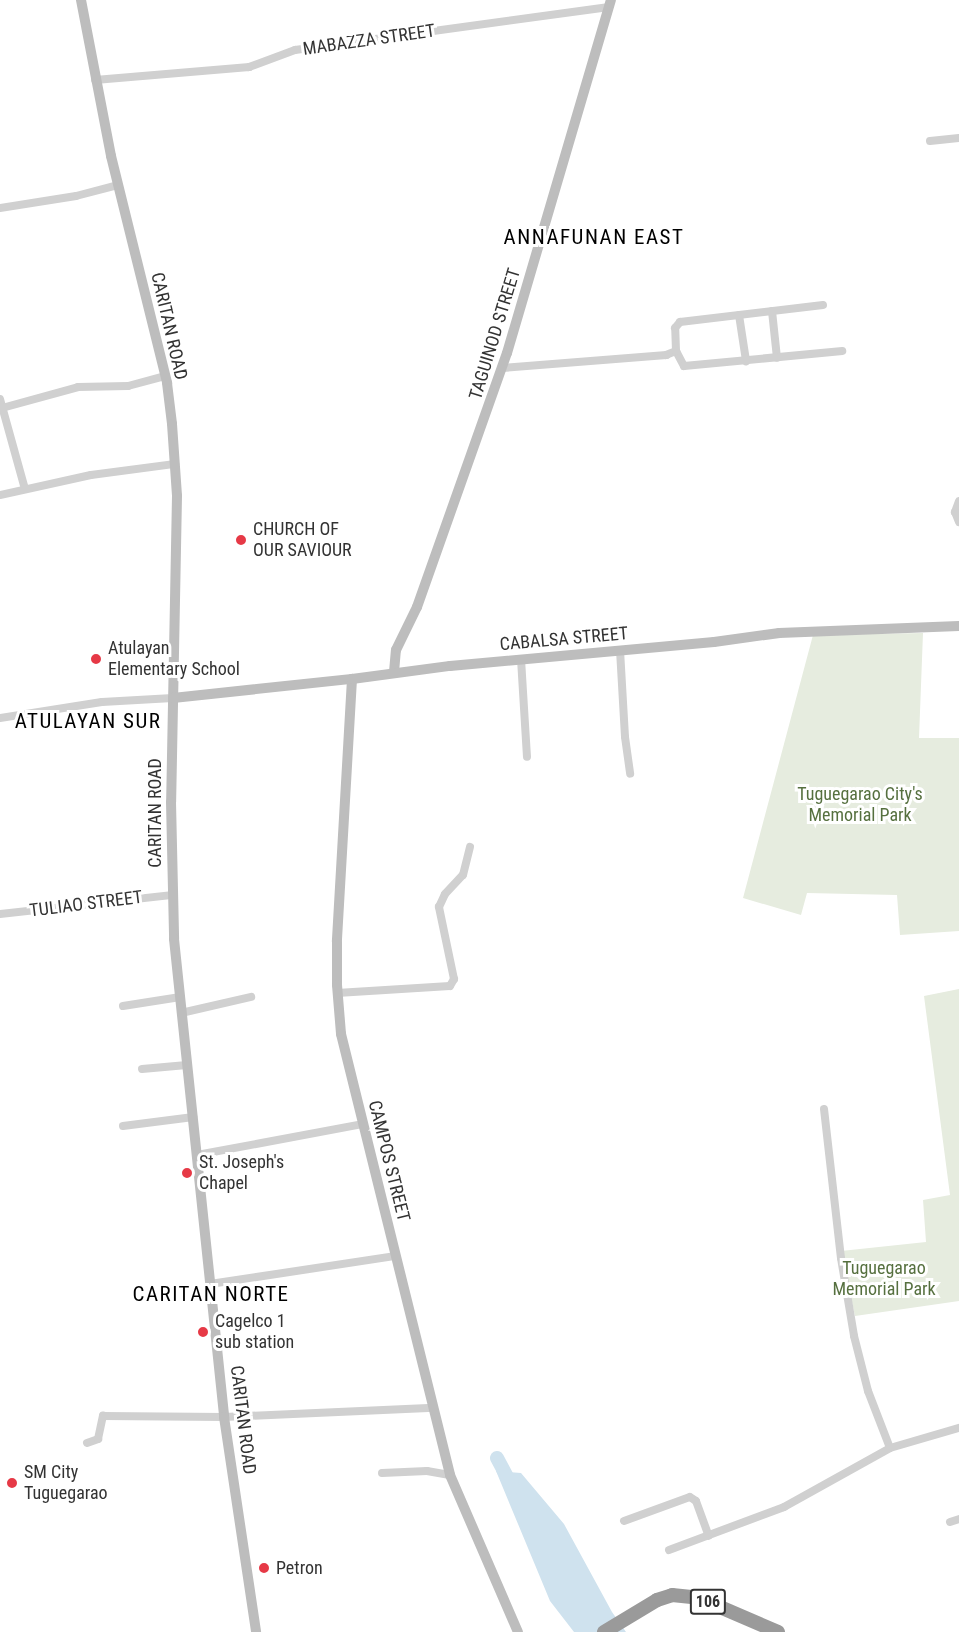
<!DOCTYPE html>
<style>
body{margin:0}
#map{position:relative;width:959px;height:1632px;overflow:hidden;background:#fff;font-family:"Roboto Condensed",sans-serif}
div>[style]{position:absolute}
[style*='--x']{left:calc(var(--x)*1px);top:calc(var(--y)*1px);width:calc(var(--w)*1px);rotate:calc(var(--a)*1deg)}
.green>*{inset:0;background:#e6ecdf}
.water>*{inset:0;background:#cfe2ee}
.river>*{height:14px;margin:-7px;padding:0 7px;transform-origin:7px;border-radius:7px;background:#cfe2ee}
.street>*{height:8px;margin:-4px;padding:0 4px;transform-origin:4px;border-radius:4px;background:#d0d0d0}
.secondary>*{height:10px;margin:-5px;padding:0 5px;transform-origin:5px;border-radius:5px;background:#bdbdbd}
.highway>*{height:14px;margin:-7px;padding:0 7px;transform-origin:7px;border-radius:7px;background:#9a9a9a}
.dots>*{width:16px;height:16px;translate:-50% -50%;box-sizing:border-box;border:3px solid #fff;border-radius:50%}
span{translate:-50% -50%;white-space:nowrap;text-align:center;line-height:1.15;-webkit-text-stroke:6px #fff;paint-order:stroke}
.shield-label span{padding:2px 4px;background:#fff;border:2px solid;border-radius:4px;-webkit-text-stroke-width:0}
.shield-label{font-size:16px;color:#333;font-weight:700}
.street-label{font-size:18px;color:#333}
.poi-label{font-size:18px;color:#333}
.left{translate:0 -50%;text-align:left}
.park-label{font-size:18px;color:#56703f}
.quarter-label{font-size:21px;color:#000;letter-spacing:1.5px}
</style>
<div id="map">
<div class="green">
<div style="clip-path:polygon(923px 633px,919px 738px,959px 738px,959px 931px,900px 935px,897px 895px,807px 893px,801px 915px,743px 898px,813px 635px)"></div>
<div style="clip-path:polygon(959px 989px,959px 1301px,855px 1316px,841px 1251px,926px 1242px,923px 1200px,950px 1195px,924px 996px)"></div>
</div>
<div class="water">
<div style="clip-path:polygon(496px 1471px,521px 1473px,564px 1524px,612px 1612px,626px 1632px,574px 1632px,550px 1601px)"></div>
</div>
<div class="river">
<div style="--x:497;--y:1458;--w:34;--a:62"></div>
</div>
<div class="street">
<div style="--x:95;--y:80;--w:155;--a:-4.8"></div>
<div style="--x:249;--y:67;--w:49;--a:-20.3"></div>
<div style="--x:295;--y:50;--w:317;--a:-7.8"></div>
<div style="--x:930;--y:141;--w:29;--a:-6"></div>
<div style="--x:0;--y:208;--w:77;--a:-9"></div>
<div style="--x:76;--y:196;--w:43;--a:-14.7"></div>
<div style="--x:772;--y:311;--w:47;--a:83.9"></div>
<div style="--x:739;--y:315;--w:47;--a:81.3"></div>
<div style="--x:676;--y:351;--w:17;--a:62"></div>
<div style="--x:684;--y:366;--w:159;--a:-5.4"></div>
<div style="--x:502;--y:368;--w:165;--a:-4.5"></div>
<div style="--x:666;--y:355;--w:11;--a:-22"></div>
<div style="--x:676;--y:351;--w:23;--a:-92"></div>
<div style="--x:675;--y:328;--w:8;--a:-50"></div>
<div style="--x:680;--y:322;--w:144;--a:-6.8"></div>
<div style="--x:0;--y:399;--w:93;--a:74.5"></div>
<div style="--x:2;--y:408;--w:79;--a:-15.4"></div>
<div style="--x:78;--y:387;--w:50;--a:-1.1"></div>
<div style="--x:128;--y:386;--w:38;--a:-15"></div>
<div style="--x:0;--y:495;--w:93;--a:-12.4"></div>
<div style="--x:91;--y:475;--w:85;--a:-7.5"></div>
<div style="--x:959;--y:501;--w:12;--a:110"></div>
<div style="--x:955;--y:512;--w:11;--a:68"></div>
<div style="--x:620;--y:650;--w:87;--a:86.7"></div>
<div style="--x:625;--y:737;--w:37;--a:82"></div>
<div style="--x:521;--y:659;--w:98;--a:86.5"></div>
<div style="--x:0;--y:718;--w:103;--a:-8.9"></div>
<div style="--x:102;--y:702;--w:71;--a:-3.2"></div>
<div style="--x:0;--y:914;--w:172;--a:-6.3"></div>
<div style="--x:337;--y:993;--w:113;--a:-3.5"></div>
<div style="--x:450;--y:986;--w:8;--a:-60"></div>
<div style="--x:454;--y:979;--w:74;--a:-101.8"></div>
<div style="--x:439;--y:907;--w:14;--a:-65"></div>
<div style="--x:445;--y:894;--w:26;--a:-47"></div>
<div style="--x:463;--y:875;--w:29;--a:-76"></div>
<div style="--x:123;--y:1006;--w:58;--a:-9"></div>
<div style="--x:181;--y:1013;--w:72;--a:-12.9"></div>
<div style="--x:142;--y:1069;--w:45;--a:-5.1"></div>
<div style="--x:824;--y:1109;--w:150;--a:83.5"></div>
<div style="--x:841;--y:1258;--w:79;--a:80.5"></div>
<div style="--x:854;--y:1336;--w:57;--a:75.7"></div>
<div style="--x:868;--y:1391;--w:61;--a:68.9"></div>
<div style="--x:123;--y:1126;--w:71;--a:-7.3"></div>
<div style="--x:197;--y:1155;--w:168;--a:-10.6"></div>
<div style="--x:210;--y:1284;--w:188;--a:-8.6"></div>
<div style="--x:87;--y:1443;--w:12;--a:-20"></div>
<div style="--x:98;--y:1439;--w:24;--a:-78"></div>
<div style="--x:103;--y:1416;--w:121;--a:0.5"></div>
<div style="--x:224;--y:1417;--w:210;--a:-2.5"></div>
<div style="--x:382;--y:1473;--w:45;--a:-2.5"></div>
<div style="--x:427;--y:1471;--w:23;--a:10"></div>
<div style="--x:624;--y:1521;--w:70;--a:-20"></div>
<div style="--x:690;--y:1497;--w:7;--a:34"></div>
<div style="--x:696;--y:1501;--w:37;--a:70"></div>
<div style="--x:950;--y:1522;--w:9;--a:-18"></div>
<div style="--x:669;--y:1550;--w:123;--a:-20.5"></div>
<div style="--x:784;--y:1507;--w:121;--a:-29.1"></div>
<div style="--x:890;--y:1448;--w:72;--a:-16.2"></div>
</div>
<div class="secondary">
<div style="--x:81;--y:0;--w:159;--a:79.1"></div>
<div style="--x:111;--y:156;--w:234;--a:76.1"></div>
<div style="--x:167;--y:383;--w:41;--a:83"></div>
<div style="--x:172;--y:424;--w:72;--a:86"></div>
<div style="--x:177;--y:496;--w:306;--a:91.1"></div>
<div style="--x:171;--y:802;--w:137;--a:88.7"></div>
<div style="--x:174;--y:939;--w:481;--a:84"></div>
<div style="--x:224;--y:1417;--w:217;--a:81.5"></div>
<div style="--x:394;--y:672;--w:22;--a:-85"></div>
<div style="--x:396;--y:650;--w:48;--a:-64"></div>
<div style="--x:417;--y:607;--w:269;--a:-70.5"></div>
<div style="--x:507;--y:353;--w:368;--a:-73.6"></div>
<div style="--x:352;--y:679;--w:263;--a:93.3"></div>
<div style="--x:337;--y:942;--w:43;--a:90"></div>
<div style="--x:337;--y:985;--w:49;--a:85.3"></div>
<div style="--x:341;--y:1034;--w:454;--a:76.1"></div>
<div style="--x:450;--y:1475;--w:171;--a:66.6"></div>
<div style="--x:173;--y:698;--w:180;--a:-6.1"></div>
<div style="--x:352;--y:679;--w:99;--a:-7.6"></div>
<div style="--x:450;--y:666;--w:265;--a:-5.2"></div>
<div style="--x:714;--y:642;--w:66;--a:-7.9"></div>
<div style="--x:779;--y:633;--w:180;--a:-2.2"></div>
</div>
<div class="highway">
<div style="--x:604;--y:1632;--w:62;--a:-31.1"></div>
<div style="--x:657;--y:1600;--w:16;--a:-18"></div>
<div style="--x:672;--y:1595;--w:27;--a:6"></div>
<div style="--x:699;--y:1598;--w:86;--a:23.3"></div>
</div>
<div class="dots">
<div style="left:241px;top:540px;background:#e63946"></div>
<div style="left:96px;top:659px;background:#e63946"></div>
<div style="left:187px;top:1173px;background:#e63946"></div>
<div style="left:203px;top:1332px;background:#e63946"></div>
<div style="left:12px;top:1483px;background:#e63946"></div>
<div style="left:264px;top:1568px;background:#e63946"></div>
</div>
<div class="shield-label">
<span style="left:708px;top:1602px">106</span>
</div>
<div class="street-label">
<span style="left:369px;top:40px;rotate:-8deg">MABAZZA STREET</span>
<span style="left:169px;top:326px;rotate:77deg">CARITAN ROAD</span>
<span style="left:495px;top:334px;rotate:-73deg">TAGUINOD STREET</span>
<span style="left:564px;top:639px;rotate:-5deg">CABALSA STREET</span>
<span style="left:155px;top:813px;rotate:-90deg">CARITAN ROAD</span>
<span style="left:86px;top:904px;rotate:-7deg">TULIAO STREET</span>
<span style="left:389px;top:1161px;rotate:76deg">CAMPOS STREET</span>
<span style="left:243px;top:1420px;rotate:83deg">CARITAN ROAD</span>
</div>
<div class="poi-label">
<span class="left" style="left:253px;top:540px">CHURCH OF<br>OUR SAVIOUR</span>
<span class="left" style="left:108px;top:659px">Atulayan<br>Elementary School</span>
<span class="left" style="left:199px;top:1173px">St. Joseph's<br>Chapel</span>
<span class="left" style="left:215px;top:1332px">Cagelco 1<br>sub station</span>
<span class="left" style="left:24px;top:1483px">SM City<br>Tuguegarao</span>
<span class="left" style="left:276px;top:1568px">Petron</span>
</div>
<div class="park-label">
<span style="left:860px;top:805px">Tuguegarao City's<br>Memorial Park</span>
<span style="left:884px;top:1279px">Tuguegarao<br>Memorial Park</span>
</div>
<div class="quarter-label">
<span style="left:594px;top:237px">ANNAFUNAN EAST</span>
<span style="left:88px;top:721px">ATULAYAN SUR</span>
<span style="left:211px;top:1294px">CARITAN NORTE</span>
</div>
</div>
